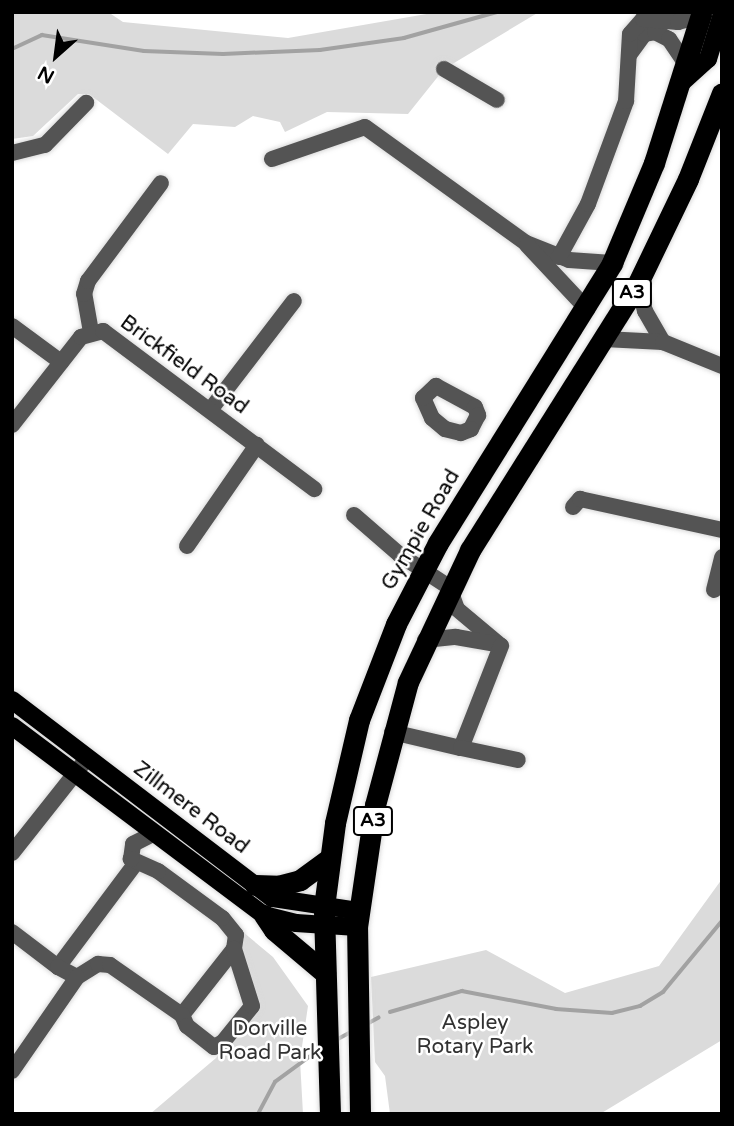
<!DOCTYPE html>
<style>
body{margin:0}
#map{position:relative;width:734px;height:1126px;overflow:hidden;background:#fff;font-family:"Varela Round",sans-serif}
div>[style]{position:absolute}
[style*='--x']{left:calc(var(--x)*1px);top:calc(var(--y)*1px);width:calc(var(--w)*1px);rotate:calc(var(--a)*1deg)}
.green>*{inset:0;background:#dbdbdb}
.stream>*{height:3.5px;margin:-1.75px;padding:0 1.75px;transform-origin:1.75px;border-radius:1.75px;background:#a2a2a2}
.roads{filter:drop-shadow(0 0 2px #dbdbdb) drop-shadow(0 0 2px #dbdbdb)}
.minor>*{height:16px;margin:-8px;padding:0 8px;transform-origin:8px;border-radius:8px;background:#545454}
.major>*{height:18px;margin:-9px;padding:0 9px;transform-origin:9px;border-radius:9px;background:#000}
.highway>*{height:21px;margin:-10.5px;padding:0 10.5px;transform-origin:10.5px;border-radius:10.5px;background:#000}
span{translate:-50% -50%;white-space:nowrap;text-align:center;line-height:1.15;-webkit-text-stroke:5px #fff;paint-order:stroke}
.shield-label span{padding:2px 5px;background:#fff;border:2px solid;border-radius:5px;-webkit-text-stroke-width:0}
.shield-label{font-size:19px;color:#000;font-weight:700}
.street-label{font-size:21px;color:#000}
.park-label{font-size:21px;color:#323232}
.frame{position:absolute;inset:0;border:14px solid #000;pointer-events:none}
.north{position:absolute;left:21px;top:21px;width:70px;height:70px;-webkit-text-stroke:5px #fff;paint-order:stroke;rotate:208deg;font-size:19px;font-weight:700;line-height:28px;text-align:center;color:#000}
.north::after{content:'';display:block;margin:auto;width:24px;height:32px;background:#000;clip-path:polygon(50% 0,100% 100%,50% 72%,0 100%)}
</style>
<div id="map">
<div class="green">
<div style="clip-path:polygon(12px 12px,108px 12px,123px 22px,288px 38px,438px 12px,539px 12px,444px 69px,408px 114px,327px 112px,285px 132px,280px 122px,253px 116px,235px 127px,193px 124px,168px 154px,89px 94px,78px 94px,33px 136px,12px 139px)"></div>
<div style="clip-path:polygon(722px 879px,722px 1040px,600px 1114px,390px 1114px,385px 1076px,375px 1062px,371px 977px,486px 950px,565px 993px,659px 966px)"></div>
<div style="clip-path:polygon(243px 932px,273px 957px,308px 1006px,300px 1060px,303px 1114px,150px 1114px,216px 1058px,256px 1005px,243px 958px)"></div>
</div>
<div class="stream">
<div style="--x:12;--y:49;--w:33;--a:-25"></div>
<div style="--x:42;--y:35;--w:103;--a:8.9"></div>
<div style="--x:144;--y:51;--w:79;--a:2.2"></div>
<div style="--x:223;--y:54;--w:97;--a:-2.4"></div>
<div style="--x:320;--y:50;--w:85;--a:-8.1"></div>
<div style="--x:404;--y:38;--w:97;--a:-15.6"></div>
<div style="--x:390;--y:1012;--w:75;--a:-16.3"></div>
<div style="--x:462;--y:991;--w:96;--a:10.8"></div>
<div style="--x:556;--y:1009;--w:56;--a:4.1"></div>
<div style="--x:612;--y:1013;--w:29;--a:-14"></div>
<div style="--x:640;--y:1006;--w:27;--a:-31"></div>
<div style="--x:663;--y:992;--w:92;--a:-50.3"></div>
<div style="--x:367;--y:1024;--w:13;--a:-29"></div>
<div style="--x:336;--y:1040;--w:17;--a:-28"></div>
<div style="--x:258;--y:1114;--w:36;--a:-62"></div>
<div style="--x:275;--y:1082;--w:56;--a:-36.3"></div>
</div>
<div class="roads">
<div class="minor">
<div style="--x:629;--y:55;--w:26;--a:-54"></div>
<div style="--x:644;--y:34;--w:11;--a:-10"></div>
<div style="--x:655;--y:32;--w:16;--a:27"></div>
<div style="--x:669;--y:39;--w:30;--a:56"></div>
<div style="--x:444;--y:69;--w:61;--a:30.3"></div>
<div style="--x:12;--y:153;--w:34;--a:-14"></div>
<div style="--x:45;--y:145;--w:59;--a:-45.7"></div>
<div style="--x:272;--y:159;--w:98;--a:-19"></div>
<div style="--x:365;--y:127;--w:198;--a:35.8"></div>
<div style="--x:526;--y:243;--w:46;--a:21.6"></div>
<div style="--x:569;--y:260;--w:43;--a:4"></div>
<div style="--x:527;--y:245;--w:88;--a:46.8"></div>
<div style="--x:559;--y:257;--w:60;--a:-61.3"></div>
<div style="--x:588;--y:204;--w:110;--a:-69.7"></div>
<div style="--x:626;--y:101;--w:67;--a:-86.6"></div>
<div style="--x:630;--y:34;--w:20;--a:-49"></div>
<div style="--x:643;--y:19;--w:35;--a:5"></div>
<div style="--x:678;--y:22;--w:24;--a:-15"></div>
<div style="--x:638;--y:283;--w:29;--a:76"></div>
<div style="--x:645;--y:311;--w:36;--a:60"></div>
<div style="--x:12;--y:326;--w:61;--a:36.3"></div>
<div style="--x:91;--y:332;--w:39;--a:-100"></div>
<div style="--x:84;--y:294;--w:14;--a:-73"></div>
<div style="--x:88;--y:281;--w:122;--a:-53.3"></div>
<div style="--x:604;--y:339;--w:59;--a:2.9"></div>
<div style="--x:663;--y:342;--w:64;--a:22.1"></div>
<div style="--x:436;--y:386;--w:44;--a:28.3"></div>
<div style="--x:475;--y:407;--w:9;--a:69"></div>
<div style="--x:478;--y:415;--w:16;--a:117"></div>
<div style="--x:471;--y:429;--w:11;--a:158"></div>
<div style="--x:461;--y:433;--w:16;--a:-166"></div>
<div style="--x:445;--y:429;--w:17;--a:-140"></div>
<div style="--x:432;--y:418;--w:22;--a:-114"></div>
<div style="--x:423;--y:398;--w:18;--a:-43"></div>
<div style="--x:211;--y:409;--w:136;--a:-52.5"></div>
<div style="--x:12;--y:425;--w:112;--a:-51.9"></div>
<div style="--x:81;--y:337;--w:23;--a:-15"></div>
<div style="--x:103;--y:331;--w:264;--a:36.8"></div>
<div style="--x:573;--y:507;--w:11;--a:-49"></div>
<div style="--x:580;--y:499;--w:145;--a:12.3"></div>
<div style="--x:354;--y:515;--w:61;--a:41"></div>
<div style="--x:400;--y:555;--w:59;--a:33.1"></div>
<div style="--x:449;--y:587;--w:23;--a:70"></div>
<div style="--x:457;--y:609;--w:57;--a:40.1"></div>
<div style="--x:187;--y:546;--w:123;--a:-55.3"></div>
<div style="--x:714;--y:590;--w:34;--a:-76"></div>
<div style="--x:425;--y:640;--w:31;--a:-6"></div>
<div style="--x:456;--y:637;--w:41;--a:9.9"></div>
<div style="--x:392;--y:732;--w:71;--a:13.1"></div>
<div style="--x:461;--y:748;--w:110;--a:-68.6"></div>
<div style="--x:461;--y:748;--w:58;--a:11.9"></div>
<div style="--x:12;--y:853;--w:122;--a:-51.6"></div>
<div style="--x:12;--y:932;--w:58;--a:37.3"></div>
<div style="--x:58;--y:967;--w:129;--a:-53.2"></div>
<div style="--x:58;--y:967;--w:21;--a:28"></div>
<div style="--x:77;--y:977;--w:25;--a:-32"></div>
<div style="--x:98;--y:964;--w:12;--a:5"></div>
<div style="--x:110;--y:965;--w:88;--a:34.8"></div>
<div style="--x:182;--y:1015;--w:84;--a:-51.8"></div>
<div style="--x:234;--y:949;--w:14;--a:-82"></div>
<div style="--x:236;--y:935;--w:22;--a:-129"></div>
<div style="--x:222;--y:918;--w:79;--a:-143.7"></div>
<div style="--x:158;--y:871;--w:30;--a:-156"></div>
<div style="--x:131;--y:859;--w:15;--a:-82"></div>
<div style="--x:133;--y:844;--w:22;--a:-27"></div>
<div style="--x:182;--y:1015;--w:12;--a:66"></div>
<div style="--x:187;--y:1026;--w:34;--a:38"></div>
<div style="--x:214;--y:1047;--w:10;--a:-29"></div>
<div style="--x:223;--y:1042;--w:46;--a:-51.1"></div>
<div style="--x:252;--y:1006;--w:60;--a:-107.5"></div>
<div style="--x:12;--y:1071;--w:114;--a:-55.3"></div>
</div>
<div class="major">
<div style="--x:679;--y:85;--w:39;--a:-42"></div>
<div style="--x:708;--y:59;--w:47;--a:-72.7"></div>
<div style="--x:12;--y:700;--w:327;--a:37.3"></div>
<div style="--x:272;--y:898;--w:88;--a:8.5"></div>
<div style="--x:12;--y:726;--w:315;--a:36.9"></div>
<div style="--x:264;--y:915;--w:33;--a:14"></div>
<div style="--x:296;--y:923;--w:61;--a:3.8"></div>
</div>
<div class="highway">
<div style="--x:255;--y:885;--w:23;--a:2"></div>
<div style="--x:278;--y:886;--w:23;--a:-15"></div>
<div style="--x:300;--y:880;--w:36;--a:-36"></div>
<div style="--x:264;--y:915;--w:18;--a:56"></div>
<div style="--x:274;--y:930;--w:67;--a:40.1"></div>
<div style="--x:330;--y:1114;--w:207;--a:-91.7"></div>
<div style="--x:324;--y:907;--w:85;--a:-82.5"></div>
<div style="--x:335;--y:823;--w:106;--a:-76.9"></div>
<div style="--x:359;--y:720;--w:103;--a:-68.9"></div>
<div style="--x:396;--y:624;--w:91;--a:-62.6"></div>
<div style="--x:438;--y:543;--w:330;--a:-58.1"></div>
<div style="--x:612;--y:263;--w:108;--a:-67.2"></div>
<div style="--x:654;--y:163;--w:158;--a:-72.4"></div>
<div style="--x:360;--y:1114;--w:187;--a:-90.9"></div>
<div style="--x:357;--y:927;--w:123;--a:-81.6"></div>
<div style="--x:375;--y:805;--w:127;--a:-75"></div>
<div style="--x:408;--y:682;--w:146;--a:-64.8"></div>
<div style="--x:470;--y:550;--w:315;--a:-57.8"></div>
<div style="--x:638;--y:283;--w:115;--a:-64.3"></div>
<div style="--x:688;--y:179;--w:92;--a:-68.4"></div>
</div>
</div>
<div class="shield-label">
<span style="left:632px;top:293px">A3</span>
<span style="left:373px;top:821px">A3</span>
</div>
<div class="street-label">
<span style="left:184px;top:365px;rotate:36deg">Brickfield Road</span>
<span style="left:421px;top:530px;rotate:-60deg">Gympie Road</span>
<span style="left:191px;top:808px;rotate:37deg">Zillmere Road</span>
</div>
<div class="park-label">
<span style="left:475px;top:1035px">Aspley<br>Rotary Park</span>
<span style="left:270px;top:1041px">Dorville<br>Road Park</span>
</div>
<div class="frame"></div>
<div class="north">N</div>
</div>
